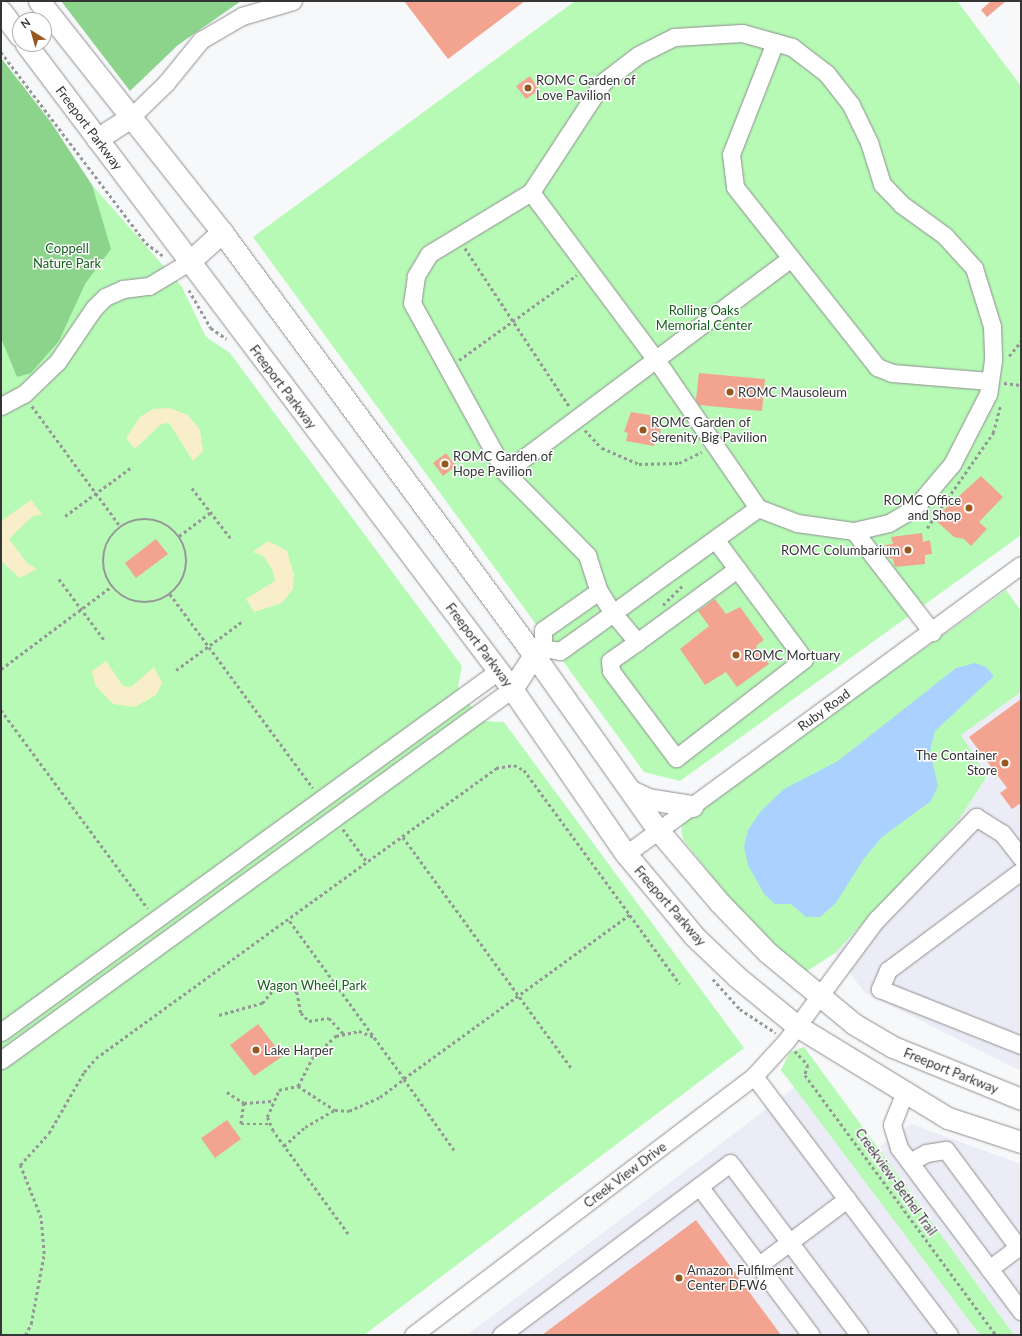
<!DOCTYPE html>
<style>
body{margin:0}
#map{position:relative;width:1022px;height:1336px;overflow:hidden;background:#f7f8f9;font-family:Lato,sans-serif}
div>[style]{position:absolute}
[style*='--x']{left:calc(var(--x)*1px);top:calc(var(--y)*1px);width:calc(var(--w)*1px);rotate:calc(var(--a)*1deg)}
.built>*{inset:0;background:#ebecf5}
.green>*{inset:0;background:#b7fab6}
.forest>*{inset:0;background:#8cd48c}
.sand>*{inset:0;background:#f8eec9}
.water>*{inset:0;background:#abd2fe}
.building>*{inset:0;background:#f3a491}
.path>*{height:2.5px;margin-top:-1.25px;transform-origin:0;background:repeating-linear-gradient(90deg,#969797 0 3px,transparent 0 6px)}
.path>.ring{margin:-1.25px;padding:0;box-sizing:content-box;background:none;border:2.5px solid #969797;border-radius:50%}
.roads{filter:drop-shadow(0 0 1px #8e8e90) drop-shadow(0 0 1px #8e8e90)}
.minor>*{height:17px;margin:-8.5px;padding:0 8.5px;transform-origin:8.5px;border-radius:8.5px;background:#fff}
.major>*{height:21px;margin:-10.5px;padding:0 10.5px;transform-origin:10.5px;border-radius:10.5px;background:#fff}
.dots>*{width:11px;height:11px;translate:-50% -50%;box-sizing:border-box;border:2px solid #fff;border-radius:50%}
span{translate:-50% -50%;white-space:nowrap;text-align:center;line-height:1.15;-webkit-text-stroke:3px #fff;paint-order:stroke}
.poi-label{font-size:13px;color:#353535}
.left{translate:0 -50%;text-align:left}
.right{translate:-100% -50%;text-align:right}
.street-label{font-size:13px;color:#353535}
.park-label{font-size:13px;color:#16601d}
.frame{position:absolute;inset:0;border:2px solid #353535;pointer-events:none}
.north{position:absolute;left:12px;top:12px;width:40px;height:40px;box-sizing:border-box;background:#fff;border:1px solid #aeaeae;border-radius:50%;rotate:323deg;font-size:11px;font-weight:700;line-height:16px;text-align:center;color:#353535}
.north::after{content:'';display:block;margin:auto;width:14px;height:18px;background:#96581e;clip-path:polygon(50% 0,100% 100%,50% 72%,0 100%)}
</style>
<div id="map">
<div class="built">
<div style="clip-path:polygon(1021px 692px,1021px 1071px,864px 992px,835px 953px,893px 886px,961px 735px)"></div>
<div style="clip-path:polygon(795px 1087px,980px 1335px,467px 1335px,685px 1171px)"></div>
<div style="clip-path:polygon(911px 1124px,1021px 1164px,1021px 1335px,1014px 1335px,878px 1148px)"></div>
</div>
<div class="green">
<div style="clip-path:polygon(575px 1px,957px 1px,1021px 86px,1021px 535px,680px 781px,644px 772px,253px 237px)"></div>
<div style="clip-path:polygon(1px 58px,50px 121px,92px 185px,182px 287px,206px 337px,230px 353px,462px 666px,458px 686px,476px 714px,482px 721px,504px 722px,744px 1048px,364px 1335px,1px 1335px)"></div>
<div style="clip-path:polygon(1006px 590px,1021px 611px,1021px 692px,961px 735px,987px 776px,958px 821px,835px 953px,804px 973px,747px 920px,684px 841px,681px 832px,683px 821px)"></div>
<div style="clip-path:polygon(804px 1047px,878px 1148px,1014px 1335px,980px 1335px,781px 1070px,790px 1052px)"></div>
</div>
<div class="forest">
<div style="clip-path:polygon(61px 1px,241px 1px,178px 45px,130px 91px)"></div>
<div style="clip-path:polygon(1px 58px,50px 121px,92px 185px,111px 249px,85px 284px,59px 341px,31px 373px,17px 377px,1px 338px)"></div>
</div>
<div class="sand">
<div style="clip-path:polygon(169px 408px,188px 415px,200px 430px,203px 451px,193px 461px,169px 423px,161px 424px,135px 449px,126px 438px,140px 417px,153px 409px)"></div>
<div style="clip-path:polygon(31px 500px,42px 515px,33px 516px,9px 539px,28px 564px,37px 569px,20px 578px,1px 561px,1px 521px)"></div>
<div style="clip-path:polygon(268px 541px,287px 551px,294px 575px,293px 589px,282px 603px,254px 612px,246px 599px,275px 581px,272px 569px,263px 556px,253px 552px)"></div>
<div style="clip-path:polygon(106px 661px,123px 686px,131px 687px,154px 667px,162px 683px,156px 695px,135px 707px,113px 704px,95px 685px,92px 671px)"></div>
</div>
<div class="water">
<div style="clip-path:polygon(975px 663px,986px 667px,994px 676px,935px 731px,930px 751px,938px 786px,931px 801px,882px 837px,863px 860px,836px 903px,820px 917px,806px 917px,791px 904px,775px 904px,764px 894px,748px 865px,744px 847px,748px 830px,761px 811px,784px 789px,838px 761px,956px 668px)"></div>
</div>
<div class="building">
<div style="clip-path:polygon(404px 1px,525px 1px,448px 59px)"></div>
<div style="clip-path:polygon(991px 1px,1006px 1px,987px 17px,981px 10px)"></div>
<div style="clip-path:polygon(530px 76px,539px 90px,526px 99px,516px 86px)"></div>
<div style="clip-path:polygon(699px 373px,765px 379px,762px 411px,699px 405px,696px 400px)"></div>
<div style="clip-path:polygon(631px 412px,661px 417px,660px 439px,656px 438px,654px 446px,626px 441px,628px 433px,624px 432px)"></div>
<div style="clip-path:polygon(446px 453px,456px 466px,443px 476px,433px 463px)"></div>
<div style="clip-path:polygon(981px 476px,1003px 497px,979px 522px,987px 529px,971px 546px,964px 539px,954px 537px,934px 519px)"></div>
<div style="clip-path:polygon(922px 533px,923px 542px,930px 540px,932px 554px,925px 555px,925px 564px,895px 567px,893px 559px,886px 557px,885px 545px,893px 544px,891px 537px)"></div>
<div style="clip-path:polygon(156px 539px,168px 554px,136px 578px,125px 563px)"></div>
<div style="clip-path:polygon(715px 599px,726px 614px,740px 607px,764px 640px,756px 646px,769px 664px,737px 687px,726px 672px,705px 685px,680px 649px,709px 626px,698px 611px)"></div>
<div style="clip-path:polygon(1021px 699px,1021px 803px,1012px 809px,1000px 793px,1007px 788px,969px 737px)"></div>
<div style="clip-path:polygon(258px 1024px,283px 1056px,254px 1076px,230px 1045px)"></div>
<div style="clip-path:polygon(227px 1120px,241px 1139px,215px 1158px,201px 1138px)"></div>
<div style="clip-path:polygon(696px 1220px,781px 1335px,542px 1335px)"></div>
</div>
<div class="path">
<div style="--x:1;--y:52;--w:240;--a:52.8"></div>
<div style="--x:146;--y:243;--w:21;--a:37"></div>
<div style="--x:465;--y:248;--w:189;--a:56.6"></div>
<div style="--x:189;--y:290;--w:44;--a:59.9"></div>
<div style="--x:211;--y:328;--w:19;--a:35"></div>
<div style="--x:1009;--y:356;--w:19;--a:-51"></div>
<div style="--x:459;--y:360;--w:145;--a:-35.8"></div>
<div style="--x:1004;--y:383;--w:17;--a:7"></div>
<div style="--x:32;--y:406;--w:150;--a:53.7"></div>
<div style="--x:585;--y:430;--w:25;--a:47"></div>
<div style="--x:602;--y:448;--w:40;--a:23.4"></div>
<div style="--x:639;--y:464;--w:40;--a:-1.4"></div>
<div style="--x:679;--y:463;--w:25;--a:-26"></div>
<div style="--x:192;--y:488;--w:66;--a:52.4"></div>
<div style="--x:65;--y:516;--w:84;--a:-36.3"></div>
<div class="ring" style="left:103px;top:519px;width:81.5px;height:81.5px"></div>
<div style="--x:927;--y:528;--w:116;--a:-55.2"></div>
<div style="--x:993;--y:433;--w:30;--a:-75"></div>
<div style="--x:179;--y:536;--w:40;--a:-37"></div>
<div style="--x:59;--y:579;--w:77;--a:53.4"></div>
<div style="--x:170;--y:594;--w:241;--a:53.6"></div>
<div style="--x:663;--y:605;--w:27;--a:-45"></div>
<div style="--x:1;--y:669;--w:139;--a:-36.8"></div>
<div style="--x:176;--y:670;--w:84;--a:-36.3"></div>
<div style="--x:1;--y:710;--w:247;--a:53.5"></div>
<div style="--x:343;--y:829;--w:42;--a:53.7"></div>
<div style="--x:403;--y:837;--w:288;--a:53.9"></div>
<div style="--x:630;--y:915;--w:85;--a:54.1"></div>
<div style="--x:713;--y:979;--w:40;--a:48"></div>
<div style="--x:740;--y:1009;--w:43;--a:33.7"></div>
<div style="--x:219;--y:1015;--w:45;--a:-15.6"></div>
<div style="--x:262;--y:1003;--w:21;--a:-49"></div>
<div style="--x:276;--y:987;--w:8;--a:-14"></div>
<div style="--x:284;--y:985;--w:15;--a:28"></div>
<div style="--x:297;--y:992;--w:21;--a:79"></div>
<div style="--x:301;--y:1013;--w:11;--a:45"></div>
<div style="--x:309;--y:1021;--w:20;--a:-9"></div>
<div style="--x:329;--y:1018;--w:22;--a:47"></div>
<div style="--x:795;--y:1051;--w:19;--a:47"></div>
<div style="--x:808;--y:1065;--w:10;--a:107"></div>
<div style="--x:805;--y:1075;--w:323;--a:53.7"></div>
<div style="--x:298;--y:1086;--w:31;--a:-63"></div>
<div style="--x:312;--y:1058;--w:33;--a:-43"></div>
<div style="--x:336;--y:1036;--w:24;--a:-12"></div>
<div style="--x:359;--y:1031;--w:16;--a:22"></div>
<div style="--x:227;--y:1092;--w:20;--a:33"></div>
<div style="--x:244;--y:1103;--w:28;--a:-4"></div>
<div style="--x:244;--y:1103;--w:21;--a:98"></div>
<div style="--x:241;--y:1124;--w:29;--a:0"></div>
<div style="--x:284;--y:1146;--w:28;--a:-42"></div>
<div style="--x:305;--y:1127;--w:34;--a:-30"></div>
<div style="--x:348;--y:1234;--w:127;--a:-126.1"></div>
<div style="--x:273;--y:1131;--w:15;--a:-113"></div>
<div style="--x:267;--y:1117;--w:30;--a:-66"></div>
<div style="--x:279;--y:1090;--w:19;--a:-12"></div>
<div style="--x:298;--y:1086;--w:44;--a:33"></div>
<div style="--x:335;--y:1110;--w:14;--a:4"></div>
<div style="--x:349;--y:1111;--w:34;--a:-24"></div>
<div style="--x:380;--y:1097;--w:30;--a:-37"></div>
<div style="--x:404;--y:1079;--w:87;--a:54.8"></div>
<div style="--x:25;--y:1335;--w:13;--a:-61"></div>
<div style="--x:31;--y:1324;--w:71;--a:-79.5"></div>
<div style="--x:44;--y:1254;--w:36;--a:-95"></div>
<div style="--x:41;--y:1218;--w:57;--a:-111.6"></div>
<div style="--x:20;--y:1165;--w:43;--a:-47.8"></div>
<div style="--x:49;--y:1133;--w:70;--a:-60.2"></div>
<div style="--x:84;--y:1072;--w:18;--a:-49"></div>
<div style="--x:96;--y:1058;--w:494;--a:-35.9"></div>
<div style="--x:496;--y:768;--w:18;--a:-9"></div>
<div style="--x:514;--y:765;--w:11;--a:27"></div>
<div style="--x:524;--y:770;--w:180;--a:53.8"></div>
<div style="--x:630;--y:915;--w:279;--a:144"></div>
<div style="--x:404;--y:1079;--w:195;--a:-126"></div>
</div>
<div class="roads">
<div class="minor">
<div style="--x:775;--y:42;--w:120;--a:111.4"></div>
<div style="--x:731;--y:154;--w:33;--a:83"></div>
<div style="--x:735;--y:187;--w:229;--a:51.7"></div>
<div style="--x:877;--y:367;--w:16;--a:22"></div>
<div style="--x:892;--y:373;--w:98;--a:4.7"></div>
<div style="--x:131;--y:117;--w:49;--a:-44.2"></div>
<div style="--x:166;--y:83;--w:55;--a:-50.9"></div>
<div style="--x:201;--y:40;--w:48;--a:-30.3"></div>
<div style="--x:242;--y:16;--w:53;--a:-16.4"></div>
<div style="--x:531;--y:192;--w:131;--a:-56.8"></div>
<div style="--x:603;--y:82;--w:44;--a:-37.6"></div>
<div style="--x:638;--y:55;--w:40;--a:-26.6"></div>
<div style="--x:674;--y:37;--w:68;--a:-3.4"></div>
<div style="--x:742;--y:33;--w:52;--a:15.6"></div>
<div style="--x:792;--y:47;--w:44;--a:37.6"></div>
<div style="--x:827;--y:74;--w:39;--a:52"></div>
<div style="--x:851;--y:105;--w:41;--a:64.1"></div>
<div style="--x:869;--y:142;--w:44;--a:72.8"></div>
<div style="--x:882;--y:184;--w:28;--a:46"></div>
<div style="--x:901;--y:204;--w:54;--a:36"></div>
<div style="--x:945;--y:236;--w:43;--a:47.8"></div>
<div style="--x:974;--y:268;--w:61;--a:72.8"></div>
<div style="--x:992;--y:326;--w:34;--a:88"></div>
<div style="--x:993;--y:360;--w:34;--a:98"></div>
<div style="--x:988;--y:394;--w:79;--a:117.2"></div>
<div style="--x:952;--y:464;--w:50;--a:130.1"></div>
<div style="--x:920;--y:502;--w:18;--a:142"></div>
<div style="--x:906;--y:513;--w:20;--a:150"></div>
<div style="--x:889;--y:523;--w:36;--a:167"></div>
<div style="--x:1;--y:406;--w:26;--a:-28"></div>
<div style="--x:24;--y:394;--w:47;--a:-44.1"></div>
<div style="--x:58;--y:361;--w:64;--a:-55.8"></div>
<div style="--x:94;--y:308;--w:16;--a:-45"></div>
<div style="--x:105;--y:297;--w:20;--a:-24"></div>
<div style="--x:123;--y:289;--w:26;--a:-7"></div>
<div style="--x:149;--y:286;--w:47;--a:-31"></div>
<div style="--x:505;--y:472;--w:356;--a:-36.8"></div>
<div style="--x:758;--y:508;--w:42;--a:21"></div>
<div style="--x:797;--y:523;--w:58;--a:8"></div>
<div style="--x:854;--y:531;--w:128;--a:52.3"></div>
<div style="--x:637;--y:642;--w:124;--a:-36.1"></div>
<div style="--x:543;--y:648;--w:18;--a:-90"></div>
<div style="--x:543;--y:630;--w:68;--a:-34.9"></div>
<div style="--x:534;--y:655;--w:11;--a:-38"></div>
<div style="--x:543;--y:648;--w:17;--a:10"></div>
<div style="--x:560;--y:651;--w:65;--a:-35.6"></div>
<div style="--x:613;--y:613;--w:73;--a:-36.1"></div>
<div style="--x:672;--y:570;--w:106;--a:-35.8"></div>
<div style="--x:758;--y:508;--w:175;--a:-124.5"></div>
<div style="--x:659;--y:364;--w:214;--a:-126.7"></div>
<div style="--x:531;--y:192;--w:119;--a:148.7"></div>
<div style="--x:429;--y:254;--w:26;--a:121"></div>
<div style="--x:416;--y:276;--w:27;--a:98"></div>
<div style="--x:412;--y:303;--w:193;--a:61.2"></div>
<div style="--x:505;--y:472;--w:117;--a:45.3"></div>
<div style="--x:587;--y:555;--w:38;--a:72"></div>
<div style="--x:599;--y:591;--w:26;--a:58"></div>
<div style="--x:613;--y:613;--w:38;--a:50"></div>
<div style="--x:637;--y:642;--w:33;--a:145"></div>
<div style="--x:610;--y:661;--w:10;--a:84"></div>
<div style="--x:611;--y:671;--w:109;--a:53.2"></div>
<div style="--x:676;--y:758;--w:162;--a:-37.7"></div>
<div style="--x:804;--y:659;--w:149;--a:-126.6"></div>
<div style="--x:626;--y:854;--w:489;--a:-36.2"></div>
<div style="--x:1021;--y:871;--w:166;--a:143.3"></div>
<div style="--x:888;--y:970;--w:21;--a:113"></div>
<div style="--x:880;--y:989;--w:152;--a:21.7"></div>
<div style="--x:1;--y:1032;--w:614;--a:-35.99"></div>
<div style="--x:1;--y:1060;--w:631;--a:-35.98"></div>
<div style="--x:754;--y:1076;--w:324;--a:53"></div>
<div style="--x:905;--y:1092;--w:35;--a:112"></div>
<div style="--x:892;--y:1125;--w:24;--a:73"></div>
<div style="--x:899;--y:1148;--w:204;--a:53.2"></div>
<div style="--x:910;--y:1162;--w:18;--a:-29"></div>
<div style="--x:926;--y:1153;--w:20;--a:-9"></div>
<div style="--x:946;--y:1150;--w:121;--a:53.4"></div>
<div style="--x:699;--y:1186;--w:186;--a:53.1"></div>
<div style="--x:759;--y:1265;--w:110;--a:-36.9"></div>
<div style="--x:989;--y:1269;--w:40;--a:-37"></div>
<div style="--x:413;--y:1335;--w:428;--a:-37.2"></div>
<div style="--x:754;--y:1076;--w:47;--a:-47.6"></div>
<div style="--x:786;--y:1041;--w:151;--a:-53.4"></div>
<div style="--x:876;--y:920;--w:144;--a:-45.8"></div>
<div style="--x:976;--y:817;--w:31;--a:32"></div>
<div style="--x:1002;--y:833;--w:31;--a:52"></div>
<div style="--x:501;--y:1335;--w:286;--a:-36.9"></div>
<div style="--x:730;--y:1163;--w:215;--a:53.1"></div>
</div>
<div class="major">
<div style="--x:39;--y:1;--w:295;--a:51.6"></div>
<div style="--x:222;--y:232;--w:526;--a:53.59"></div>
<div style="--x:534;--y:655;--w:214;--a:54.7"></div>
<div style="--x:658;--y:830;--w:96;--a:49.7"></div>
<div style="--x:720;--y:903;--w:68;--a:46.2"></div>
<div style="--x:767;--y:952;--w:113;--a:39.6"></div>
<div style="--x:854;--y:1024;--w:45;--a:30.5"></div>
<div style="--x:893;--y:1047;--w:138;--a:22.1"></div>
<div style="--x:1;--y:11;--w:31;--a:53"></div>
<div style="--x:26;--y:44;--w:808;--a:53"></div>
<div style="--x:512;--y:689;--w:201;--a:55.4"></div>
<div style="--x:626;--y:854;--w:107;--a:50.3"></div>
<div style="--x:694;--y:936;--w:59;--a:43.6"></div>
<div style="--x:737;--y:977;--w:77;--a:39.2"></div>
<div style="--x:797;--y:1026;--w:177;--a:31.4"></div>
<div style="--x:948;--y:1118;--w:77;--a:18.2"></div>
<div style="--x:97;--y:139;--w:40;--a:-32.9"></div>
<div style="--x:189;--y:262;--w:45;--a:-42.3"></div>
<div style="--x:512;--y:689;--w:40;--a:-57.1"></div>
<div style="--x:631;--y:791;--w:19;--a:25"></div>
<div style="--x:648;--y:799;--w:45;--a:9"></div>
</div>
</div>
<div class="dots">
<div style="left:528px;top:88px;background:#96581e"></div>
<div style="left:730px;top:392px;background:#96581e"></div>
<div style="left:643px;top:430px;background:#96581e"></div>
<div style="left:445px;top:464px;background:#96581e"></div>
<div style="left:969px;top:508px;background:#96581e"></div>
<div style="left:908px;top:550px;background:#96581e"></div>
<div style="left:736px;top:655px;background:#96581e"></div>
<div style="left:1005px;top:763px;background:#96581e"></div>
<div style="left:256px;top:1050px;background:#96581e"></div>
<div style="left:679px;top:1278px;background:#96581e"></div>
</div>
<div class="poi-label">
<span class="left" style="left:536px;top:88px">ROMC Garden of<br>Love Pavilion</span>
<span class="left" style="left:738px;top:392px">ROMC Mausoleum</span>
<span class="left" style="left:651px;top:430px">ROMC Garden of<br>Serenity Big Pavilion</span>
<span class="left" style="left:453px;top:464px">ROMC Garden of<br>Hope Pavilion</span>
<span class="right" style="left:961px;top:508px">ROMC Office<br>and Shop</span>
<span class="right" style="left:900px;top:550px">ROMC Columbarium</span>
<span class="left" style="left:744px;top:655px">ROMC Mortuary</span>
<span class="right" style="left:997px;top:763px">The Container<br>Store</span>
<span class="left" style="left:264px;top:1050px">Lake Harper</span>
<span class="left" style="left:687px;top:1278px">Amazon Fulfilment<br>Center DFW6</span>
</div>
<div class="street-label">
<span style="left:89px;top:128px;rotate:53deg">Freeport Parkway</span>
<span style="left:283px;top:387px;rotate:53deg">Freeport Parkway</span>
<span style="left:479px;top:645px;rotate:53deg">Freeport Parkway</span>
<span style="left:824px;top:710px;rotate:-36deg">Ruby Road</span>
<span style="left:670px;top:906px;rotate:49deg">Freeport Parkway</span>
<span style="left:951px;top:1071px;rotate:22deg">Freeport Parkway</span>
<span style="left:625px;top:1175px;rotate:-37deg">Creek View Drive</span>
<span style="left:896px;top:1182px;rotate:54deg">Creekview-Bethel Trail</span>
</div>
<div class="park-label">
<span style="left:67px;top:256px">Coppell<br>Nature Park</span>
<span style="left:704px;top:318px">Rolling Oaks<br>Memorial Center</span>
<span style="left:312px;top:985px">Wagon Wheel Park</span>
</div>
<div class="frame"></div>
<div class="north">N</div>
</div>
